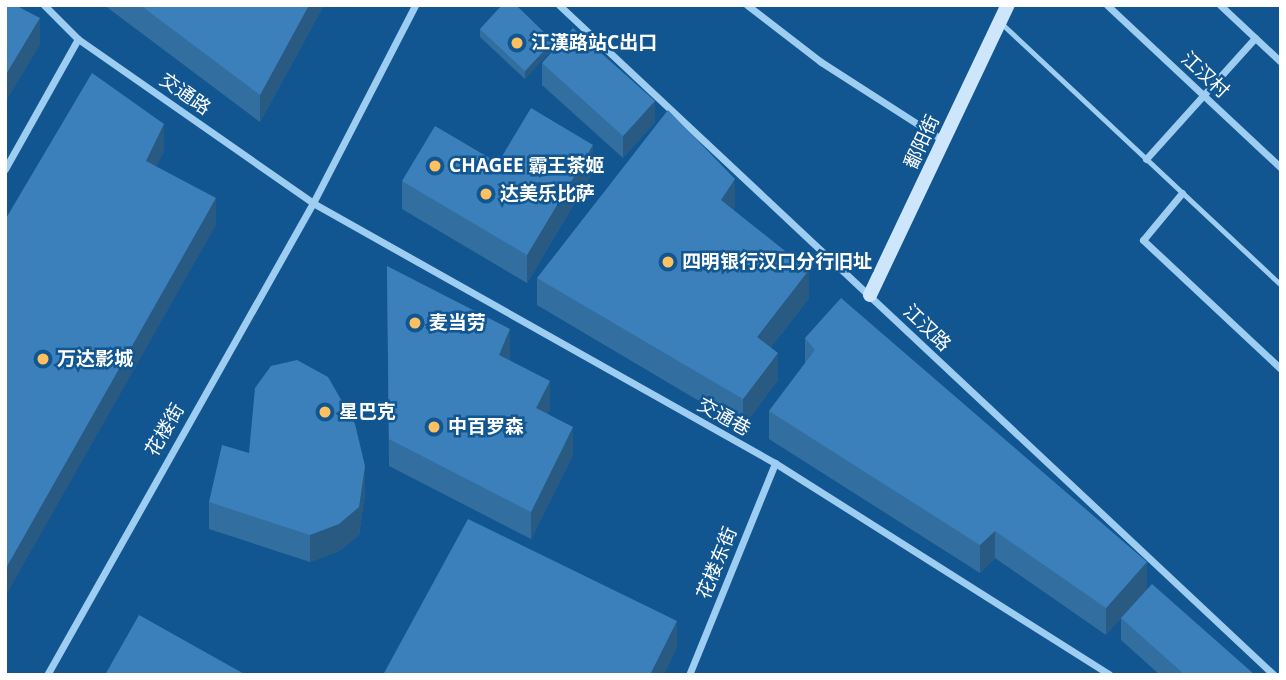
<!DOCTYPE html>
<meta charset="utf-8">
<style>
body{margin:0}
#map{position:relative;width:1286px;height:680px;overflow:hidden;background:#125691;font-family:"Noto Sans","Noto Sans SC",sans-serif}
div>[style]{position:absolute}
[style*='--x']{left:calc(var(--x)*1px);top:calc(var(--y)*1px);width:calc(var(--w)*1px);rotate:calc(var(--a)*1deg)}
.lane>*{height:5px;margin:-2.5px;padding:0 2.5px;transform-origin:2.5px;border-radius:2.5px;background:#9ecdf2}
.street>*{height:7px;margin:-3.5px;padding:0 3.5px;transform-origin:3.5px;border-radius:3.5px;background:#9ecdf2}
.secondary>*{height:14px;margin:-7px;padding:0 7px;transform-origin:7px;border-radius:7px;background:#cde6fc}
.wall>*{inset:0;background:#336ea0}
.shaded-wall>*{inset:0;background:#295a82}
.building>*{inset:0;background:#3b80ba}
.dots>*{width:19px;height:19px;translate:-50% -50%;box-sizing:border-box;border:4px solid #125691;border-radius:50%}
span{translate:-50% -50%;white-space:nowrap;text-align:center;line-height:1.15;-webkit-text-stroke:5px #125691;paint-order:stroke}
.poi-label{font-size:19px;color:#fff;font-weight:700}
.left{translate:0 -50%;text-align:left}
.street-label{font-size:19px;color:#fff}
.frame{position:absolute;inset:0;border:7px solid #fff;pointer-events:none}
</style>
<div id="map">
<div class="lane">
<div style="--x:1002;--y:24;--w:382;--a:43.1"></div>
</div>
<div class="street">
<div style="--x:44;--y:5;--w:48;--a:45"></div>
<div style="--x:78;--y:39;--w:287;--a:34.9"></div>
<div style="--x:313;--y:203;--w:530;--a:29.37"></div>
<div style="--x:775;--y:463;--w:396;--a:32.3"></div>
<div style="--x:559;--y:5;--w:980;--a:43.14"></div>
<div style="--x:747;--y:5;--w:93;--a:37.6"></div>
<div style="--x:821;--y:62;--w:146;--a:32.7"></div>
<div style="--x:1107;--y:5;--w:238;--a:43.1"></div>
<div style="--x:1220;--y:5;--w:83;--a:43.1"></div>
<div style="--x:1146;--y:159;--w:163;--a:-48"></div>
<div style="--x:5;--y:169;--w:149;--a:-60.7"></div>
<div style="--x:1182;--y:193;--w:61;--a:129.7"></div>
<div style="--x:1143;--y:240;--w:189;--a:43.1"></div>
<div style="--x:47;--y:675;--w:542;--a:-60.6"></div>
<div style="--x:313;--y:203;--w:223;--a:-62.7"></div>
<div style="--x:689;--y:675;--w:229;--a:-67.9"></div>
</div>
<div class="secondary">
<div style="--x:870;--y:295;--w:321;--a:-64.6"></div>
</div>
<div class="wall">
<div style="clip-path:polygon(104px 5px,324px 5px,260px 122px)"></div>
<div style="clip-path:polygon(480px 29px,553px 48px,525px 79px,480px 37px)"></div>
<div style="clip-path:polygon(542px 63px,655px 122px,623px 158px,542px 85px)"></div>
<div style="clip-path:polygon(498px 163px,593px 172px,527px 283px,402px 209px,402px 181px)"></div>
<div style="clip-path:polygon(735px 206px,733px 209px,809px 298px,771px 347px,778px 380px,743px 427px,537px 305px,537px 278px)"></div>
<div style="clip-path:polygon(387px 266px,510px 357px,509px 360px,550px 409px,547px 414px,573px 455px,531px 539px,389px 466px)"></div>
<div style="clip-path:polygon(805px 338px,1147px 589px,1106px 635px,995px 558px,980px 573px,769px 439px,769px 411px,805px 363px)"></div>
<div style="clip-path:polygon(249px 453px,365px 493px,359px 535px,339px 551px,310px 562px,209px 529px,209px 502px)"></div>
<div style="clip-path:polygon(1121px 618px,1255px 675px,1160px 675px,1121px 640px)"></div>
</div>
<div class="shaded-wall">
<div style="clip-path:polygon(309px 5px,324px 5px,260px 122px,260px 95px)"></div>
<div style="clip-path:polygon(40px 18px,40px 45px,5px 103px,5px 76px)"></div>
<div style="clip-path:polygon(553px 41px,553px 48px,525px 79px,525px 71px)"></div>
<div style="clip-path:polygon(655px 101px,655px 122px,623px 158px,623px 136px)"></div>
<div style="clip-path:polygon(164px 124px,164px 152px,146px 188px,146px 161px)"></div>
<div style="clip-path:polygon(593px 145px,593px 172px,527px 283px,527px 255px)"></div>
<div style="clip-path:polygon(735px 179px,735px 206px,721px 227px,721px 200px)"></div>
<div style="clip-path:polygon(216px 198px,216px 225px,5px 597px,5px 570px)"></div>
<div style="clip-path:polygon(809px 270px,809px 298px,757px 365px,757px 337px)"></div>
<div style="clip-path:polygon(510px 329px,510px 357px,499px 382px,499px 355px)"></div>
<div style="clip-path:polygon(778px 353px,778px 380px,743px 427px,743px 399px)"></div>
<div style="clip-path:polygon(550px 381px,550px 409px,536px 435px,536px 408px)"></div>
<div style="clip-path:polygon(573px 427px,573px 455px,531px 539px,531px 512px)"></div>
<div style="clip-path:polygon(365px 466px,365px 493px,359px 535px,339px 551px,310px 562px,310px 535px)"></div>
<div style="clip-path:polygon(995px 531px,995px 558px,980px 573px,980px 545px)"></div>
<div style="clip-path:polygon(1147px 562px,1147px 589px,1106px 635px,1106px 608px)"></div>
<div style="clip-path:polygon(677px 621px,677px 648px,664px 675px,650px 675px)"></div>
</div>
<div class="building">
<div style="clip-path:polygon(5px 5px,15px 5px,40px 18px,5px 76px)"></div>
<div style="clip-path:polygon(140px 5px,309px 5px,260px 95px)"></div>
<div style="clip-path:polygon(502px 5px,516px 5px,553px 41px,525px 71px,480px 29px)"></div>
<div style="clip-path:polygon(573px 28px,655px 101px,623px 136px,542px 63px)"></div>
<div style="clip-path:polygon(92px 73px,164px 124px,146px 161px,216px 198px,5px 570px,5px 220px)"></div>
<div style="clip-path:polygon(531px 108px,593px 145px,527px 255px,402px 181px,435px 126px,498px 163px)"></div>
<div style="clip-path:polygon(668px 110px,735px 179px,721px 200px,809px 270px,757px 337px,778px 353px,743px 399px,537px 278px)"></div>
<div style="clip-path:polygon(387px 266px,510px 329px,499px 355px,550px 381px,536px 408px,573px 427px,531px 512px,389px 439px)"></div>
<div style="clip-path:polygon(841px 298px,1147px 562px,1106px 608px,995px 531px,980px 545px,769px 411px,815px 350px,805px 338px)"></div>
<div style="clip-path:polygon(297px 360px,328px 377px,355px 424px,365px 466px,359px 507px,339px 524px,310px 535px,209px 502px,222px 445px,249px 453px,255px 388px,271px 366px)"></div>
<div style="clip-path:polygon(468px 519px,677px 621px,650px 675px,383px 675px)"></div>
<div style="clip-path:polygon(1152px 584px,1255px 675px,1185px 675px,1121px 618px)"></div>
<div style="clip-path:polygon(139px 615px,246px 675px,105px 675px)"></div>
</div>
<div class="dots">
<div style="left:517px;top:43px;background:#ffc15f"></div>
<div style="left:435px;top:166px;background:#ffc15f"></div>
<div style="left:486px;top:194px;background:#ffc15f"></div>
<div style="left:668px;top:262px;background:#ffc15f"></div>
<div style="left:415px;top:323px;background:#ffc15f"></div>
<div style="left:43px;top:359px;background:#ffc15f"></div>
<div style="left:325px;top:412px;background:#ffc15f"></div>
<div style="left:434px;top:427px;background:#ffc15f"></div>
</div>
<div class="poi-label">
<span class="left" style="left:531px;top:43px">江漢路站C出口</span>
<span class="left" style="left:449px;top:166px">CHAGEE 霸王茶姬</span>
<span class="left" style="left:500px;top:194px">达美乐比萨</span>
<span class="left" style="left:682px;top:262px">四明银行汉口分行旧址</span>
<span class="left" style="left:429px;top:323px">麦当劳</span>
<span class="left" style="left:57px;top:359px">万达影城</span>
<span class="left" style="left:339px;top:412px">星巴克</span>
<span class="left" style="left:448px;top:427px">中百罗森</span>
</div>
<div class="street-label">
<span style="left:1205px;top:75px;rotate:43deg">江汉村</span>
<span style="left:185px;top:94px;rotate:35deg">交通路</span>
<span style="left:922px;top:142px;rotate:-65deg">鄱阳街</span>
<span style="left:927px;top:328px;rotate:44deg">江汉路</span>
<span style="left:724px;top:417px;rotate:29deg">交通巷</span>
<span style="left:165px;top:430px;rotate:-60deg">花楼街</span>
<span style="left:717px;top:563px;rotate:-68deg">花楼东街</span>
</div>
<div class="frame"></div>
</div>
